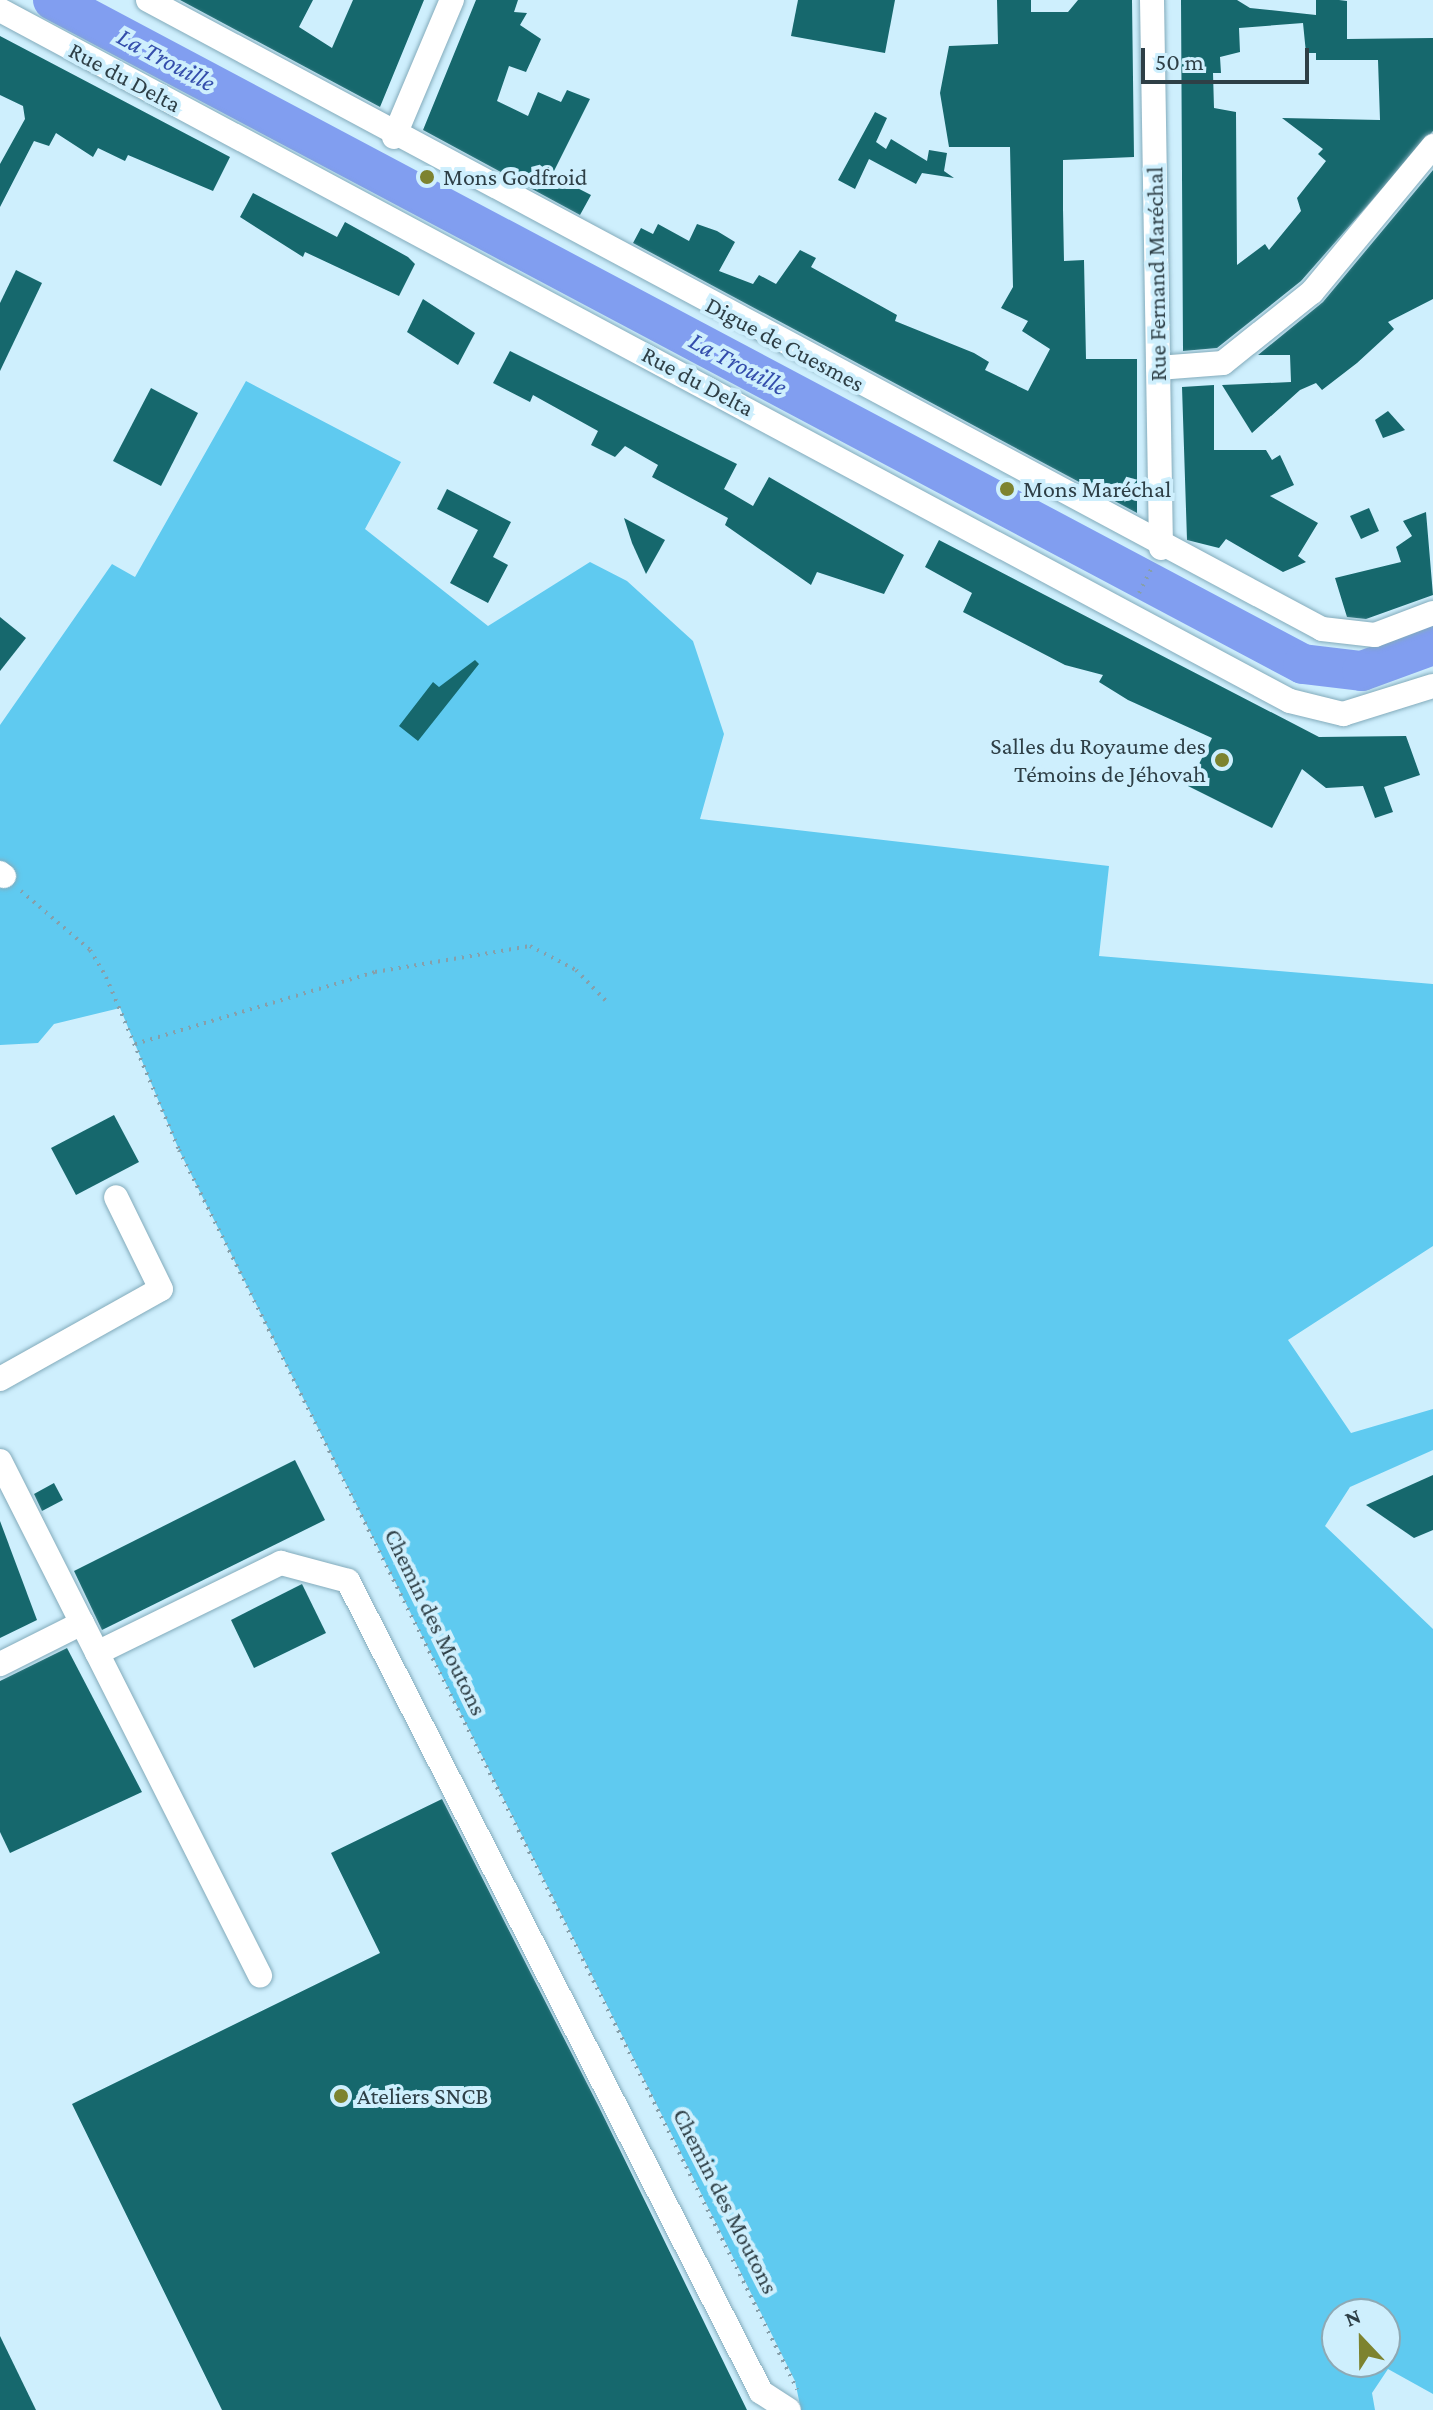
<!DOCTYPE html>
<meta charset="utf-8">
<style>
body{margin:0}
#map{position:relative;width:1433px;height:2410px;overflow:hidden;background:#ceeffd;font-family:"Crimson Pro",serif}
div>[style]{position:absolute}
[style*='--x']{left:calc(var(--x)*1px);top:calc(var(--y)*1px);width:calc(var(--w)*1px);rotate:calc(var(--a)*1deg)}
.green>*{inset:0;background:#5fcaf0}
.river>*{height:40px;margin:-20px;padding:0 20px;transform-origin:20px;border-radius:20px;background:#819ef0}
.building>*{inset:0;background:#16686d}
.path>*{height:4px;margin-top:-2px;transform-origin:0;background:repeating-linear-gradient(90deg,#869faa 0 2px,transparent 0 8px)}
.roads{filter:drop-shadow(0 0 2px #83abbb) drop-shadow(0 0 2px #83abbb)}
.minor>*{height:24px;margin:-12px;padding:0 12px;transform-origin:12px;border-radius:12px;background:#fff}
.dots>*{width:22px;height:22px;translate:-50% -50%;box-sizing:border-box;border:4px solid #ceeffd;border-radius:50%}
span{translate:-50% -50%;white-space:nowrap;text-align:center;line-height:1.15;-webkit-text-stroke:8px #ceeffd;paint-order:stroke}
.street-label{font-size:24px;color:#2e3f46}
.poi-label{font-size:24px;color:#2e3f46}
.left{translate:0 -50%;text-align:left}
.right{translate:-100% -50%;text-align:right}
.water-label{font-size:26px;color:#334dab;font-style:italic}
.north{position:absolute;left:1321px;top:2298px;width:80px;height:80px;box-sizing:border-box;background:#ceeffd;border:2px solid #8ea9b4;border-radius:50%;rotate:338deg;font-size:22px;font-weight:700;line-height:32px;text-align:center;color:#2e3f46}
.north::after{content:'';display:block;margin:auto;width:28px;height:36px;background:#7d832f;clip-path:polygon(50% 0,100% 100%,50% 72%,0 100%)}
.scale{position:absolute;left:1141px;top:48px;width:168px;height:36px;box-sizing:border-box;border:4px solid #2e3f46;border-top:0;padding-left:10px;font-size:24px;line-height:28px;white-space:nowrap;color:#2e3f46;-webkit-text-stroke:6px #ceeffd;paint-order:stroke}
</style>
<div id="map">
<div class="green">
<div style="clip-path:polygon(evenodd,246px 381px,401px 462px,365px 529px,488px 626px,590px 562px,627px 581px,693px 641px,724px 734px,700px 819px,1109px 866px,1099px 956px,1433px 984px,1433px 1246px,1288px 1340px,1351px 1433px,1433px 1409px,1433px 1450px,1350px 1487px,1325px 1526px,1433px 1629px,1433px 2394px,1388px 2369px,1372px 2393px,1375px 2410px,801px 2410px,795px 2381px,179px 1150px,120px 1008px,54px 1024px,38px 1043px,0 1045px,0 725px,112px 564px,135px 577px,246px 381px,1337px 2314px,1385px 2314px,1385px 2362px,1337px 2362px,1337px 2314px)"></div>
</div>
<div class="river">
<div style="--x:53;--y:0;--w:1415;--a:27.98"></div>
<div style="--x:1303;--y:664;--w:59;--a:6.8"></div>
<div style="--x:1362;--y:671;--w:76;--a:-20.1"></div>
</div>
<div class="building">
<div style="clip-path:polygon(180px 0,313px 0,299px 27px,332px 48px,353px 0,424px 0,380px 107px)"></div>
<div style="clip-path:polygon(476px 0,518px 0,514px 12px,527px 13px,520px 25px,541px 39px,526px 72px,509px 66px,497px 101px,528px 116px,538px 92px,561px 102px,567px 90px,590px 99px,552px 175px,591px 195px,580px 215px,423px 130px)"></div>
<div style="clip-path:polygon(798px 0,895px 0,885px 53px,791px 36px)"></div>
<div style="clip-path:polygon(997px 0,1031px 0,1031px 12px,1068px 12px,1078px 0,1132px 0,1134px 157px,1063px 160px,1063px 209px,1064px 261px,1084px 260px,1086px 359px,1137px 359px,1137px 513px,633px 243px,641px 228px,653px 234px,658px 224px,689px 241px,697px 224px,717px 231px,735px 242px,719px 271px,753px 284px,759px 275px,776px 284px,800px 250px,816px 258px,811px 267px,897px 315px,895px 321px,974px 353px,989px 362px,985px 370px,1028px 391px,1050px 349px,1022px 331px,1028px 321px,1001px 308px,1013px 287px,1010px 147px,949px 147px,940px 93px,949px 46px,998px 44px)"></div>
<div style="clip-path:polygon(evenodd,1181px 0,1237px 0,1250px 8px,1316px 15px,1316px 0,1339px 0,1347px 1px,1347px 39px,1433px 38px,1433px 131px,1301px 281px,1217px 348px,1183px 351px,1181px 0,1303px 23px,1306px 53px,1316px 53px,1316px 60px,1378px 60px,1380px 120px,1282px 118px,1323px 149px,1318px 154px,1326px 161px,1297px 198px,1301px 211px,1269px 250px,1265px 244px,1237px 265px,1236px 112px,1214px 108px,1213px 73px,1221px 73px,1220px 57px,1240px 52px,1239px 28px,1303px 23px)"></div>
<div style="clip-path:polygon(0 36px,230px 157px,213px 191px,128px 155px,125px 161px,98px 148px,93px 157px,56px 133px,49px 146px,34px 141px,0 207px,0 164px,25px 119px,23px 106px,0 95px)"></div>
<div style="clip-path:polygon(875px 112px,887px 118px,876px 142px,886px 149px,891px 139px,927px 161px,929px 150px,947px 153px,944px 171px,954px 178px,922px 173px,916px 184px,869px 159px,855px 189px,838px 180px)"></div>
<div style="clip-path:polygon(1433px 170px,1433px 299px,1388px 322px,1394px 329px,1357px 363px,1322px 390px,1316px 383px,1300px 390px,1252px 433px,1222px 385px,1291px 382px,1290px 355px,1258px 355px,1323px 302px)"></div>
<div style="clip-path:polygon(253px 193px,337px 237px,345px 222px,408px 257px,415px 264px,399px 296px,305px 252px,303px 257px,240px 217px)"></div>
<div style="clip-path:polygon(16px 270px,42px 283px,0 371px,0 303px)"></div>
<div style="clip-path:polygon(423px 299px,475px 333px,458px 365px,407px 332px)"></div>
<div style="clip-path:polygon(510px 351px,737px 464px,724px 489px,753px 506px,769px 477px,904px 555px,884px 594px,817px 572px,811px 585px,725px 525px,728px 518px,652px 477px,658px 465px,625px 446px,615px 457px,591px 445px,598px 431px,533px 395px,530px 402px,493px 383px)"></div>
<div style="clip-path:polygon(1214px 385px,1214px 450px,1266px 450px,1272px 460px,1280px 455px,1294px 485px,1270px 496px,1318px 523px,1298px 556px,1306px 562px,1283px 572px,1226px 539px,1219px 548px,1187px 540px,1182px 387px)"></div>
<div style="clip-path:polygon(151px 388px,198px 413px,161px 486px,113px 461px)"></div>
<div style="clip-path:polygon(1388px 411px,1405px 430px,1383px 438px,1375px 420px)"></div>
<div style="clip-path:polygon(447px 489px,511px 522px,493px 557px,508px 565px,488px 603px,450px 583px,478px 530px,437px 509px)"></div>
<div style="clip-path:polygon(1369px 508px,1379px 531px,1361px 539px,1350px 516px)"></div>
<div style="clip-path:polygon(1426px 512px,1433px 595px,1366px 619px,1347px 617px,1335px 578px,1401px 562px,1396px 547px,1412px 536px,1403px 521px)"></div>
<div style="clip-path:polygon(624px 518px,665px 540px,646px 574px,632px 543px)"></div>
<div style="clip-path:polygon(939px 540px,1319px 737px,1406px 736px,1420px 775px,1384px 787px,1393px 812px,1375px 818px,1363px 786px,1326px 788px,1302px 769px,1272px 828px,1188px 786px,1212px 738px,1128px 700px,1099px 682px,1103px 675px,1065px 665px,963px 612px,972px 593px,925px 567px)"></div>
<div style="clip-path:polygon(0 617px,26px 638px,0 671px)"></div>
<div style="clip-path:polygon(475px 660px,479px 664px,418px 741px,399px 726px,433px 682px,439px 687px)"></div>
<div style="clip-path:polygon(114px 1115px,139px 1162px,76px 1195px,51px 1148px)"></div>
<div style="clip-path:polygon(295px 1460px,325px 1520px,102px 1630px,74px 1571px)"></div>
<div style="clip-path:polygon(1433px 1475px,1433px 1530px,1414px 1538px,1366px 1505px)"></div>
<div style="clip-path:polygon(54px 1483px,63px 1500px,42px 1511px,34px 1494px)"></div>
<div style="clip-path:polygon(0 1521px,37px 1620px,0 1638px)"></div>
<div style="clip-path:polygon(302px 1584px,326px 1633px,254px 1668px,231px 1620px)"></div>
<div style="clip-path:polygon(67px 1648px,142px 1792px,10px 1853px,0 1832px,0 1681px)"></div>
<div style="clip-path:polygon(442px 1799px,599px 2107px,747px 2410px,222px 2410px,72px 2104px,380px 1953px,331px 1853px)"></div>
<div style="clip-path:polygon(0 2336px,36px 2410px,0 2410px)"></div>
</div>
<div class="path">
<div style="--x:1139;--y:593;--w:30;--a:-63"></div>
<div style="--x:21;--y:891;--w:91;--a:40.5"></div>
<div style="--x:90;--y:950;--w:31;--a:59"></div>
<div style="--x:106;--y:977;--w:188;--a:67.1"></div>
<div style="--x:179;--y:1150;--w:1385;--a:63.49"></div>
<div style="--x:135;--y:1044;--w:251;--a:-16.7"></div>
<div style="--x:375;--y:972;--w:157;--a:-9.5"></div>
<div style="--x:530;--y:946;--w:52;--a:27.6"></div>
<div style="--x:576;--y:970;--w:47;--a:45.9"></div>
</div>
<div class="roads">
<div class="minor">
<div style="--x:148;--y:0;--w:1332;--a:28.18"></div>
<div style="--x:1322;--y:629;--w:53;--a:6.5"></div>
<div style="--x:1375;--y:635;--w:62;--a:-20.8"></div>
<div style="--x:1152;--y:0;--w:548;--a:89.06"></div>
<div style="--x:0;--y:10;--w:1463;--a:28.18"></div>
<div style="--x:1290;--y:701;--w:55;--a:13.8"></div>
<div style="--x:1343;--y:714;--w:94;--a:-17.3"></div>
<div style="--x:394;--y:137;--w:149;--a:-67.1"></div>
<div style="--x:1158;--y:368;--w:65;--a:-4.4"></div>
<div style="--x:1223;--y:363;--w:114;--a:-38.6"></div>
<div style="--x:1312;--y:292;--w:190;--a:-50.3"></div>
<div style="--x:0;--y:873;--w:5;--a:37"></div>
<div style="--x:0;--y:1379;--w:184;--a:-29.2"></div>
<div style="--x:161;--y:1289;--w:102;--a:-116.1"></div>
<div style="--x:0;--y:1461;--w:182;--a:63.2"></div>
<div style="--x:82;--y:1623;--w:92;--a:153.4"></div>
<div style="--x:82;--y:1623;--w:395;--a:63.2"></div>
<div style="--x:97;--y:1653;--w:205;--a:-26.1"></div>
<div style="--x:281;--y:1563;--w:69;--a:15"></div>
<div style="--x:348;--y:1581;--w:910;--a:63.01"></div>
<div style="--x:761;--y:2392;--w:33;--a:33"></div>
</div>
</div>
<div class="dots">
<div style="left:427px;top:177px;background:#7d832f"></div>
<div style="left:1007px;top:489px;background:#7d832f"></div>
<div style="left:1222px;top:760px;background:#7d832f"></div>
<div style="left:341px;top:2096px;background:#7d832f"></div>
</div>
<div class="street-label">
<span style="left:125px;top:77px;rotate:28deg">Rue du Delta</span>
<span style="left:1156px;top:274px;rotate:-91deg">Rue Fernand Maréchal</span>
<span style="left:785px;top:344px;rotate:28deg">Digue de Cuesmes</span>
<span style="left:698px;top:381px;rotate:28deg">Rue du Delta</span>
<span style="left:436px;top:1622px;rotate:64deg">Chemin des Moutons</span>
<span style="left:726px;top:2201px;rotate:63deg">Chemin des Moutons</span>
</div>
<div class="poi-label">
<span class="left" style="left:443px;top:177px">Mons Godfroid</span>
<span class="left" style="left:1023px;top:489px">Mons Maréchal</span>
<span class="right" style="left:1206px;top:760px">Salles du Royaume des<br>Témoins de Jéhovah</span>
<span class="left" style="left:357px;top:2096px">Ateliers SNCB</span>
</div>
<div class="water-label">
<span style="left:166px;top:60px;rotate:28deg">La Trouille</span>
<span style="left:738px;top:364px;rotate:28deg">La Trouille</span>
</div>
<div class="north">N</div>
<div class="scale">50 m</div>
</div>
